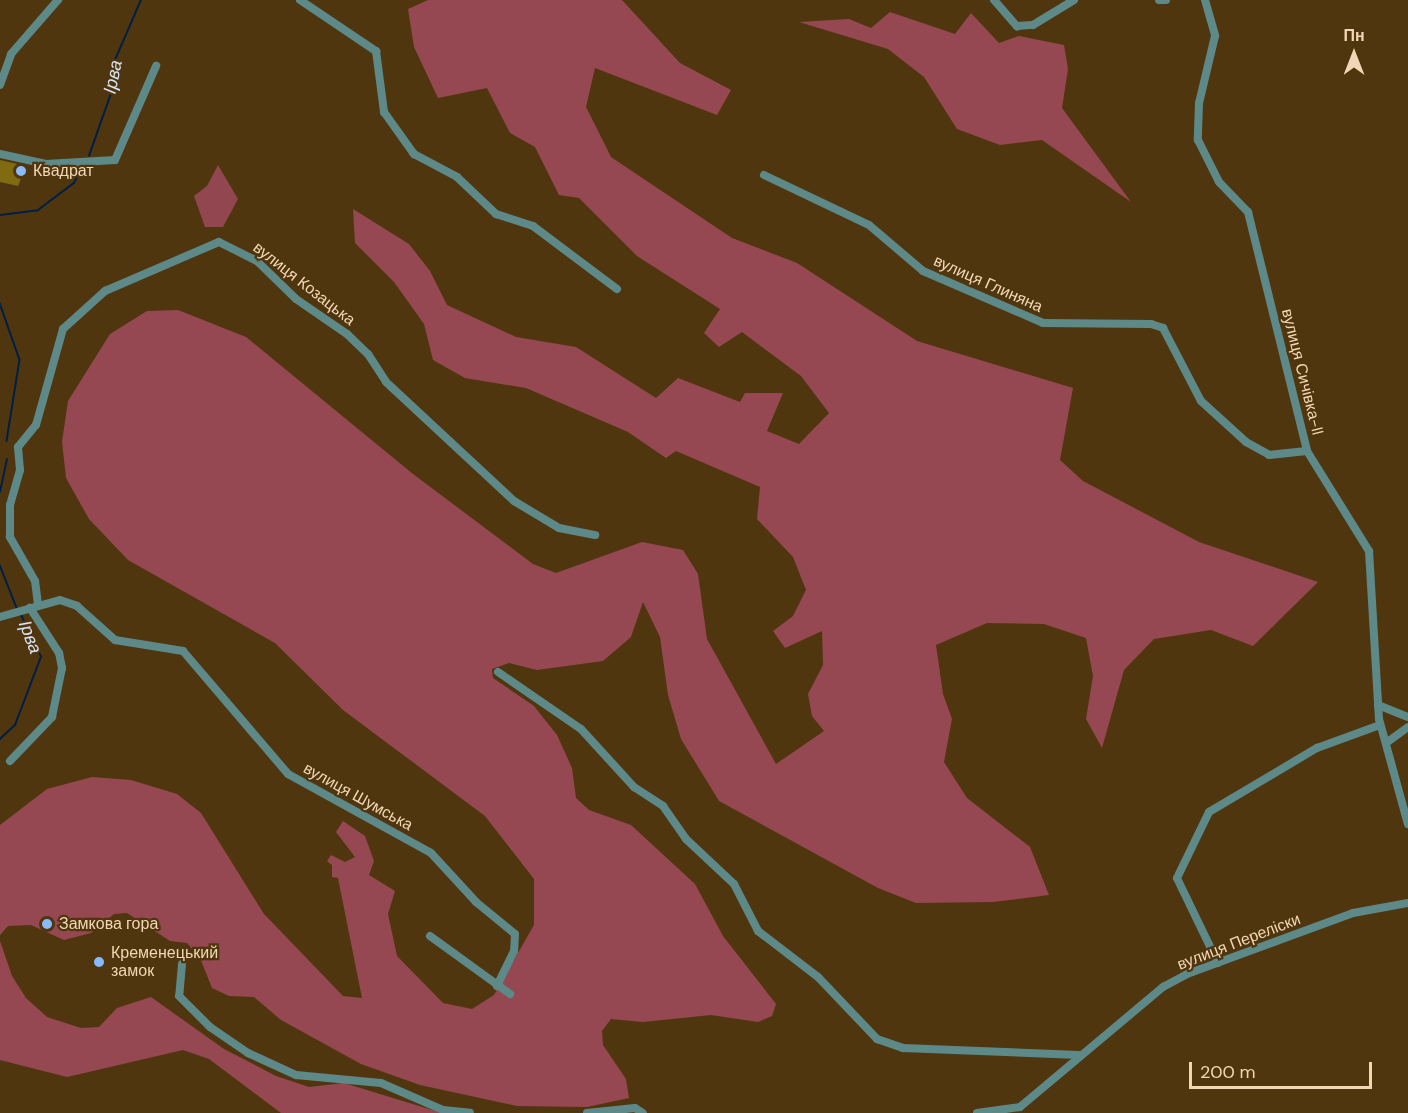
<!DOCTYPE html>
<meta charset="utf-8">
<style>
body{margin:0}
#map{position:relative;width:1408px;height:1113px;overflow:hidden;background:#50360f;font-family:"DM Sans",sans-serif}
div>[style]{position:absolute}
[style*='--x']{left:calc(var(--x)*1px);top:calc(var(--y)*1px);width:calc(var(--w)*1px);rotate:calc(var(--a)*1deg)}
.green>*{inset:0;background:#92464f}
.forest>*{inset:0;background:#954851}
.stream>*{height:1.5px;margin:-0.75px;padding:0 0.75px;transform-origin:0.75px;border-radius:0.75px;background:#001f46}
.building>*{inset:0;background:#806b12}
.minor>*{height:8px;margin:-4px;padding:0 4px;transform-origin:4px;border-radius:4px;background:#5d8a89}
.dots>*{width:16px;height:16px;translate:-50% -50%;box-sizing:border-box;border:3px solid #50360f;border-radius:50%}
span{translate:-50% -50%;white-space:nowrap;text-align:center;line-height:1.15;-webkit-text-stroke:4.5px #50360f;paint-order:stroke}
.poi-label{font-size:16px;color:#f1d7b5}
.left{translate:0 -50%;text-align:left}
.street-label{font-size:16px;color:#f1d7b5}
.water-label{font-size:18px;color:#d7e5f5;font-style:italic}
.north{position:absolute;left:1324px;top:24px;width:60px;height:60px;-webkit-text-stroke:4px #50360f;paint-order:stroke;rotate:0deg;font-size:16px;font-weight:700;line-height:24px;text-align:center;color:#f1d7b5}
.north::after{content:'';display:block;margin:auto;width:21px;height:27px;background:#f1d7b5;clip-path:polygon(50% 0,100% 100%,50% 72%,0 100%)}
.scale{position:absolute;left:1189px;top:1062px;width:183px;height:27px;box-sizing:border-box;border:3px solid #f1d7b5;border-top:0;padding-left:8px;font-size:18px;line-height:21px;white-space:nowrap;color:#f1d7b5;-webkit-text-stroke:4px #50360f;paint-order:stroke}
</style>
<div id="map">
<div class="green">
<div style="clip-path:polygon(218px 165px,238px 199px,223px 227px,205px 227px,194px 196px,207px 186px)"></div>
</div>
<div class="forest">
<div style="clip-path:polygon(428px 0,622px 0,680px 63px,731px 90px,717px 115px,595px 68px,586px 107px,611px 157px,732px 238px,797px 263px,917px 341px,1073px 388px,1060px 460px,1083px 481px,1199px 542px,1318px 582px,1253px 646px,1211px 630px,1154px 639px,1124px 670px,1102px 748px,1086px 719px,1093px 676px,1086px 638px,1044px 624px,987px 623px,936px 645px,943px 694px,952px 719px,944px 762px,967px 798px,1030px 847px,1049px 895px,993px 902px,916px 903px,878px 888px,719px 801px,681px 739px,668px 695px,660px 637px,643px 602px,631px 637px,603px 661px,537px 670px,509px 663px,492px 669px,493px 678px,534px 706px,557px 735px,572px 768px,576px 798px,589px 810px,631px 825px,695px 884px,723px 936px,776px 1004px,772px 1016px,758px 1022px,711px 1015px,643px 1022px,611px 1019px,602px 1031px,603px 1045px,626px 1079px,629px 1098px,587px 1107px,517px 1106px,420px 1085px,361px 1064px,281px 1020px,254px 997px,229px 996px,212px 988px,200px 958px,187px 943px,170px 941px,127px 913px,114px 914px,91px 933px,64px 940px,31px 925px,8px 926px,0 935px,0 825px,47px 789px,92px 777px,131px 780px,177px 794px,201px 813px,264px 914px,343px 996px,362px 998px,338px 878px,332px 877px,332px 865px,327px 861px,331px 855px,345px 862px,355px 857px,336px 832px,343px 821px,365px 836px,374px 861px,369px 875px,395px 891px,388px 914px,397px 956px,443px 1003px,472px 1009px,494px 995px,534px 925px,534px 879px,485px 816px,343px 710px,275px 643px,128px 560px,89px 519px,66px 478px,62px 442px,68px 401px,110px 334px,147px 311px,178px 310px,246px 337px,413px 474px,533px 564px,556px 573px,642px 542px,683px 550px,698px 574px,707px 639px,776px 764px,824px 731px,812px 716px,808px 694px,823px 665px,822px 631px,785px 648px,773px 631px,793px 616px,806px 590px,793px 557px,757px 519px,760px 487px,676px 451px,666px 458px,628px 432px,526px 388px,465px 378px,433px 360px,424px 324px,394px 282px,355px 243px,353px 209px,409px 244px,430px 271px,447px 305px,516px 337px,576px 347px,656px 398px,678px 378px,740px 402px,745px 393px,783px 393px,767px 431px,799px 444px,829px 413px,801px 376px,742px 332px,719px 347px,704px 333px,720px 309px,637px 256px,579px 198px,559px 195px,535px 147px,510px 133px,487px 88px,438px 98px,414px 47px,408px 9px)"></div>
<div style="clip-path:polygon(890px 12px,955px 34px,971px 13px,999px 43px,1019px 36px,1064px 45px,1068px 69px,1062px 108px,1131px 202px,1042px 140px,1000px 145px,957px 129px,924px 77px,888px 49px,799px 22px,849px 19px,871px 28px)"></div>
<div style="clip-path:polygon(0 941px,12px 976px,26px 998px,47px 1017px,81px 1028px,99px 1027px,117px 1008px,151px 997px,224px 1049px,276px 1076px,309px 1087px,344px 1083px,442px 1113px,281px 1113px,209px 1059px,183px 1050px,67px 1077px,0 1060px)"></div>
</div>
<div class="stream">
<div style="--x:89;--y:156;--w:72;--a:-70.6"></div>
<div style="--x:113;--y:88;--w:28;--a:-86"></div>
<div style="--x:115;--y:60;--w:65;--a:-66.6"></div>
<div style="--x:0;--y:215;--w:38;--a:-7"></div>
<div style="--x:38;--y:210;--w:45;--a:-36.9"></div>
<div style="--x:74;--y:183;--w:19;--a:-62"></div>
<div style="--x:0;--y:303;--w:60;--a:70.7"></div>
<div style="--x:20;--y:360;--w:82;--a:99.1"></div>
<div style="--x:0;--y:492;--w:33;--a:-78"></div>
<div style="--x:0;--y:565;--w:46;--a:68.4"></div>
<div style="--x:0;--y:739;--w:21;--a:-43"></div>
<div style="--x:15;--y:725;--w:73;--a:-69.1"></div>
<div style="--x:41;--y:657;--w:47;--a:-115.5"></div>
</div>
<div class="building">
<div style="clip-path:polygon(0 160px,26px 166px,18px 186px,0 182px)"></div>
</div>
<div class="minor">
<div style="--x:300;--y:0;--w:92;--a:33.9"></div>
<div style="--x:376;--y:51;--w:62;--a:82.5"></div>
<div style="--x:384;--y:112;--w:52;--a:54.5"></div>
<div style="--x:414;--y:154;--w:49;--a:28.1"></div>
<div style="--x:457;--y:177;--w:54;--a:43.5"></div>
<div style="--x:496;--y:214;--w:39;--a:18"></div>
<div style="--x:533;--y:226;--w:105;--a:36.9"></div>
<div style="--x:994;--y:0;--w:35;--a:49"></div>
<div style="--x:1017;--y:26;--w:16;--a:-4"></div>
<div style="--x:1033;--y:25;--w:48;--a:-31.4"></div>
<div style="--x:1159;--y:0;--w:7;--a:0"></div>
<div style="--x:1205;--y:0;--w:37;--a:74"></div>
<div style="--x:1215;--y:36;--w:69;--a:103.4"></div>
<div style="--x:1199;--y:103;--w:37;--a:92"></div>
<div style="--x:1198;--y:140;--w:47;--a:63.4"></div>
<div style="--x:1219;--y:182;--w:42;--a:46"></div>
<div style="--x:1248;--y:212;--w:246;--a:76.1"></div>
<div style="--x:1307;--y:451;--w:118;--a:58.2"></div>
<div style="--x:1369;--y:551;--w:168;--a:86.6"></div>
<div style="--x:1379;--y:719;--w:109;--a:74.6"></div>
<div style="--x:0;--y:85;--w:33;--a:-70"></div>
<div style="--x:11;--y:54;--w:72;--a:-49"></div>
<div style="--x:0;--y:154;--w:47;--a:12.3"></div>
<div style="--x:46;--y:164;--w:69;--a:-3.3"></div>
<div style="--x:115;--y:160;--w:103;--a:-66.4"></div>
<div style="--x:764;--y:175;--w:116;--a:25.5"></div>
<div style="--x:869;--y:225;--w:71;--a:40.4"></div>
<div style="--x:923;--y:271;--w:131;--a:23.4"></div>
<div style="--x:1043;--y:323;--w:108;--a:0.5"></div>
<div style="--x:1151;--y:324;--w:13;--a:18"></div>
<div style="--x:1163;--y:328;--w:82;--a:62.5"></div>
<div style="--x:1201;--y:401;--w:61;--a:42.3"></div>
<div style="--x:1246;--y:442;--w:26;--a:29"></div>
<div style="--x:1269;--y:455;--w:38;--a:-6"></div>
<div style="--x:38;--y:605;--w:24;--a:-97"></div>
<div style="--x:35;--y:581;--w:51;--a:-119.6"></div>
<div style="--x:10;--y:537;--w:32;--a:-90"></div>
<div style="--x:10;--y:505;--w:36;--a:-74"></div>
<div style="--x:20;--y:470;--w:23;--a:-95"></div>
<div style="--x:18;--y:447;--w:28;--a:-51"></div>
<div style="--x:36;--y:425;--w:100;--a:-74.3"></div>
<div style="--x:63;--y:329;--w:57;--a:-42.1"></div>
<div style="--x:105;--y:291;--w:124;--a:-23.3"></div>
<div style="--x:219;--y:242;--w:42;--a:26.6"></div>
<div style="--x:257;--y:261;--w:54;--a:44.3"></div>
<div style="--x:296;--y:299;--w:62;--a:34.5"></div>
<div style="--x:347;--y:334;--w:29;--a:44"></div>
<div style="--x:368;--y:354;--w:33;--a:57"></div>
<div style="--x:386;--y:382;--w:175;--a:42.9"></div>
<div style="--x:514;--y:501;--w:52;--a:31"></div>
<div style="--x:559;--y:528;--w:37;--a:11"></div>
<div style="--x:0;--y:617;--w:62;--a:-15.8"></div>
<div style="--x:60;--y:600;--w:18;--a:19"></div>
<div style="--x:77;--y:606;--w:51;--a:41.8"></div>
<div style="--x:115;--y:640;--w:69;--a:9.2"></div>
<div style="--x:183;--y:651;--w:162;--a:49.5"></div>
<div style="--x:288;--y:774;--w:163;--a:28.9"></div>
<div style="--x:431;--y:853;--w:67;--a:47.4"></div>
<div style="--x:476;--y:902;--w:50;--a:39.4"></div>
<div style="--x:515;--y:934;--w:17;--a:93"></div>
<div style="--x:514;--y:951;--w:39;--a:116"></div>
<div style="--x:498;--y:672;--w:101;--a:34.5"></div>
<div style="--x:581;--y:729;--w:79;--a:47.6"></div>
<div style="--x:634;--y:787;--w:35;--a:33"></div>
<div style="--x:663;--y:806;--w:40;--a:55.1"></div>
<div style="--x:686;--y:839;--w:66;--a:43.2"></div>
<div style="--x:734;--y:884;--w:53;--a:62.9"></div>
<div style="--x:758;--y:931;--w:76;--a:37.5"></div>
<div style="--x:818;--y:977;--w:86;--a:46.4"></div>
<div style="--x:877;--y:1039;--w:28;--a:19"></div>
<div style="--x:903;--y:1048;--w:176;--a:2.3"></div>
<div style="--x:1378;--y:705;--w:32;--a:22"></div>
<div style="--x:1386;--y:743;--w:27;--a:-36"></div>
<div style="--x:10;--y:761;--w:61;--a:-46.3"></div>
<div style="--x:52;--y:717;--w:50;--a:-78.5"></div>
<div style="--x:62;--y:668;--w:15;--a:-101"></div>
<div style="--x:59;--y:653;--w:54;--a:-122.8"></div>
<div style="--x:430;--y:936;--w:99;--a:35.9"></div>
<div style="--x:1218;--y:963;--w:94;--a:-115.8"></div>
<div style="--x:1177;--y:878;--w:73;--a:-64.1"></div>
<div style="--x:1209;--y:812;--w:126;--a:-30.7"></div>
<div style="--x:1317;--y:748;--w:67;--a:-20.1"></div>
<div style="--x:182;--y:964;--w:32;--a:95"></div>
<div style="--x:179;--y:996;--w:44;--a:45"></div>
<div style="--x:210;--y:1027;--w:46;--a:34.4"></div>
<div style="--x:248;--y:1053;--w:53;--a:24.6"></div>
<div style="--x:296;--y:1075;--w:85;--a:5.4"></div>
<div style="--x:381;--y:1083;--w:68;--a:23.5"></div>
<div style="--x:443;--y:1110;--w:27;--a:6"></div>
<div style="--x:587;--y:1113;--w:48;--a:-5.9"></div>
<div style="--x:635;--y:1108;--w:9;--a:32"></div>
<div style="--x:977;--y:1113;--w:43;--a:-7.9"></div>
<div style="--x:1020;--y:1107;--w:187;--a:-40"></div>
<div style="--x:1163;--y:987;--w:27;--a:-28"></div>
<div style="--x:1187;--y:974;--w:177;--a:-20.2"></div>
<div style="--x:1353;--y:913;--w:56;--a:-10.3"></div>
</div>
<div class="dots">
<div style="left:21px;top:171px;background:#87bbfb"></div>
<div style="left:47px;top:924px;background:#87bbfb"></div>
<div style="left:99px;top:962px;background:#87bbfb"></div>
</div>
<div class="poi-label">
<span class="left" style="left:33px;top:171px">Квадрат</span>
<span class="left" style="left:59px;top:924px">Замкова гора</span>
<span class="left" style="left:111px;top:962px">Кременецький<br>замок</span>
</div>
<div class="street-label">
<span style="left:304px;top:284px;rotate:38deg">вулиця Козацька</span>
<span style="left:988px;top:284px;rotate:24deg">вулиця Глиняна</span>
<span style="left:1302px;top:372px;rotate:76deg">вулиця Сичівка-II</span>
<span style="left:358px;top:797px;rotate:29deg">вулиця Шумська</span>
<span style="left:1239px;top:942px;rotate:-21deg">вулиця Переліски</span>
</div>
<div class="water-label">
<span style="left:113px;top:77px;rotate:-79deg">Ірва</span>
<span style="left:30px;top:637px;rotate:69deg">Ірва</span>
</div>
<div class="north">Пн</div>
<div class="scale">200 m</div>
</div>
